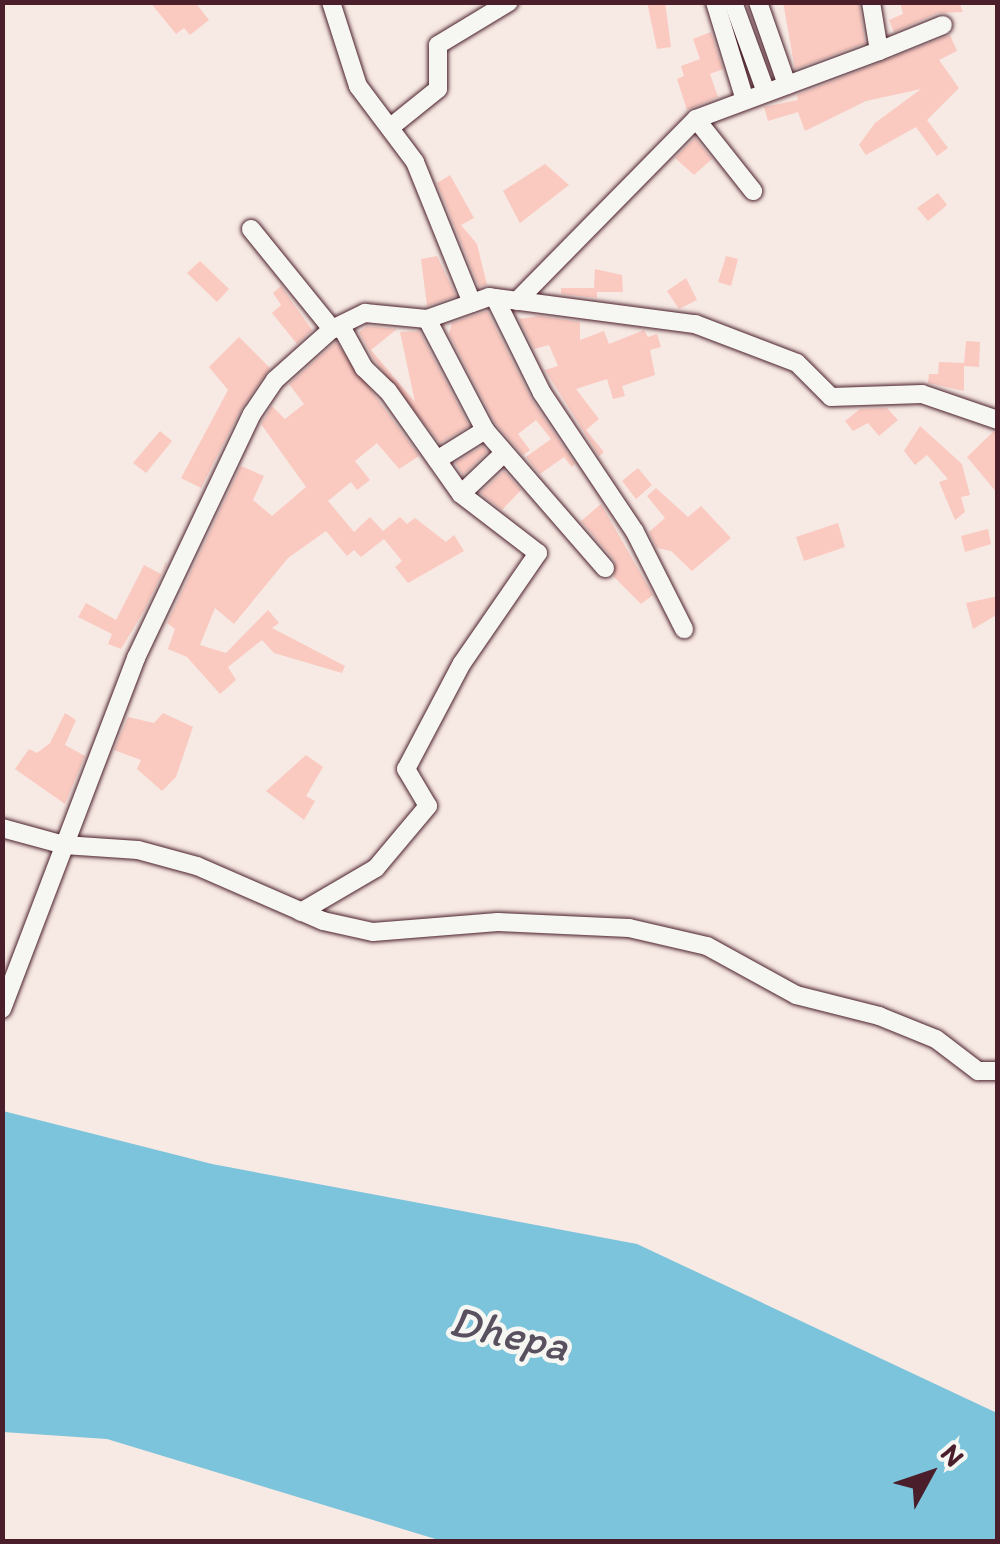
<!DOCTYPE html>
<style>
body{margin:0}
#map{position:relative;width:1000px;height:1544px;overflow:hidden;background:#f7e9e3;font-family:Itim,sans-serif}
div>[style]{position:absolute}
[style*='--x']{left:calc(var(--x)*1px);top:calc(var(--y)*1px);width:calc(var(--w)*1px);rotate:calc(var(--a)*1deg)}
.water>*{inset:0;background:#7bc4dc}
.building>*{inset:0;background:#facac1}
.roads{filter:drop-shadow(0 0 2px #4a1f2b) drop-shadow(0 0 2px #4a1f2b)}
.minor>*{height:18px;margin:-9px;padding:0 9px;transform-origin:9px;border-radius:9px;background:#f6f6f2}
span{translate:-50% -50%;white-space:nowrap;text-align:center;line-height:1.15;-webkit-text-stroke:9px #f6f6f2;paint-order:stroke}
.water-label{font-size:45px;color:#595160;font-style:italic}
.frame{position:absolute;inset:0;border:5px solid #4a1f2b;pointer-events:none}
.north{position:absolute;left:880px;top:1424px;width:100px;height:100px;-webkit-text-stroke:8px #f6f6f2;paint-order:stroke;rotate:50deg;font-size:28px;font-weight:700;line-height:40px;text-align:center;color:#4a1f2b}
.north::after{content:'';display:block;margin:auto;width:35px;height:45px;background:#4a1f2b;clip-path:polygon(50% 0,100% 100%,50% 72%,0 100%)}
</style>
<div id="map">
<div class="water">
<div style="clip-path:polygon(3px 1111px,212px 1164px,637px 1244px,997px 1413px,997px 1541px,442px 1541px,107px 1439px,3px 1432px)"></div>
</div>
<div class="building">
<div style="clip-path:polygon(150px 2px,195px 2px,209px 20px,190px 35px,184px 28px,176px 34px)"></div>
<div style="clip-path:polygon(647px 2px,665px 2px,671px 47px,657px 49px)"></div>
<div style="clip-path:polygon(783px 2px,859px 2px,865px 43px,795px 69px)"></div>
<div style="clip-path:polygon(900px 2px,959px 2px,963px 12px,938px 13px,894px 32px,889px 20px,903px 14px)"></div>
<div style="clip-path:polygon(711px 32px,723px 69px,710px 74px,718px 97px,687px 110px,677px 79px,684px 76px,681px 66px,700px 59px,693px 39px)"></div>
<div style="clip-path:polygon(950px 35px,957px 51px,939px 60px,959px 88px,927px 120px,948px 148px,937px 156px,916px 127px,866px 155px,859px 145px,875px 123px,921px 89px,866px 101px,805px 131px,798px 112px,768px 121px,764px 107px,798px 100px,797px 95px)"></div>
<div style="clip-path:polygon(695px 138px,712px 159px,694px 175px,675px 158px)"></div>
<div style="clip-path:polygon(545px 164px,569px 185px,520px 223px,503px 191px)"></div>
<div style="clip-path:polygon(450px 175px,474px 218px,461px 225px,477px 244px,487px 285px,479px 287px,437px 183px)"></div>
<div style="clip-path:polygon(938px 193px,947px 205px,928px 221px,917px 208px)"></div>
<div style="clip-path:polygon(437px 256px,456px 296px,427px 306px,421px 259px)"></div>
<div style="clip-path:polygon(726px 256px,738px 259px,731px 286px,718px 282px)"></div>
<div style="clip-path:polygon(200px 261px,229px 289px,217px 302px,187px 273px)"></div>
<div style="clip-path:polygon(595px 269px,622px 275px,623px 292px,597px 292px,597px 298px,561px 294px,561px 288px,594px 288px)"></div>
<div style="clip-path:polygon(686px 278px,697px 300px,679px 309px,667px 291px)"></div>
<div style="clip-path:polygon(281px 286px,312px 330px,297px 344px,272px 313px,281px 305px,273px 293px)"></div>
<div style="clip-path:polygon(487px 311px,531px 399px,575px 464px,572px 467px,564px 457px,540px 474px,533px 466px,526px 457px,551px 439px,536px 420px,518px 434px,530px 450px,523px 455px,495px 423px,449px 334px,452px 323px)"></div>
<div style="clip-path:polygon(539px 316px,580px 322px,580px 340px,604px 331px,609px 344px,644px 330px,648px 337px,657px 334px,661px 347px,650px 350px,655px 375px,622px 386px,625px 396px,613px 399px,607px 379px,576px 389px,599px 419px,586px 430px,604px 452px,599px 456px,545px 370px,558px 366px,549px 345px,534px 349px,519px 319px)"></div>
<div style="clip-path:polygon(367px 326px,397px 329px,371px 350px,415px 402px,400px 332px,419px 331px,469px 426px,440px 443px,374px 360px,359px 332px)"></div>
<div style="clip-path:polygon(239px 337px,270px 368px,241px 409px,201px 488px,181px 478px,228px 390px,209px 367px)"></div>
<div style="clip-path:polygon(966px 341px,980px 342px,979px 367px,964px 366px,964px 391px,928px 383px,929px 374px,938px 374px,939px 362px,964px 363px)"></div>
<div style="clip-path:polygon(336px 342px,419px 456px,399px 469px,377px 443px,355px 461px,370px 480px,357px 490px,351px 482px,328px 501px,354px 532px,370px 517px,383px 531px,400px 517px,407px 524px,415px 518px,446px 542px,454px 535px,464px 551px,408px 583px,395px 567px,402px 561px,384px 539px,361px 557px,354px 550px,347px 556px,326px 531px,288px 558px,234px 624px,215px 608px,200px 645px,226px 653px,268px 610px,279px 623px,272px 628px,345px 666px,342px 673px,274px 653px,262px 640px,228px 667px,236px 680px,220px 694px,187px 657px,168px 649px,175px 629px,167px 623px,241px 466px,264px 476px,253px 500px,272px 516px,306px 487px,261px 424px,272px 406px,285px 419px,304px 404px,289px 384px)"></div>
<div style="clip-path:polygon(887px 408px,898px 420px,879px 436px,868px 423px,853px 431px,845px 421px,860px 409px)"></div>
<div style="clip-path:polygon(920px 426px,962px 464px,970px 495px,961px 497px,965px 512px,955px 520px,939px 482px,948px 479px,927px 455px,915px 465px,904px 451px)"></div>
<div style="clip-path:polygon(160px 431px,172px 441px,146px 473px,133px 463px)"></div>
<div style="clip-path:polygon(993px 432px,998px 432px,998px 494px,967px 457px)"></div>
<div style="clip-path:polygon(483px 446px,487px 452px,463px 475px,455px 463px)"></div>
<div style="clip-path:polygon(638px 468px,652px 485px,636px 499px,622px 481px)"></div>
<div style="clip-path:polygon(504px 471px,521px 490px,502px 510px,480px 493px)"></div>
<div style="clip-path:polygon(656px 488px,688px 517px,701px 506px,731px 538px,692px 571px,671px 551px,657px 548px,649px 532px,665px 518px,647px 496px)"></div>
<div style="clip-path:polygon(601px 504px,653px 595px,641px 604px,614px 577px,615px 561px,581px 521px)"></div>
<div style="clip-path:polygon(838px 523px,845px 547px,804px 561px,796px 537px)"></div>
<div style="clip-path:polygon(988px 529px,991px 544px,965px 552px,961px 536px)"></div>
<div style="clip-path:polygon(166px 562px,167px 563px,144px 611px,121px 649px,108px 644px,112px 634px,78px 617px,86px 603px,116px 620px,144px 565px,161px 574px)"></div>
<div style="clip-path:polygon(998px 596px,998px 614px,973px 629px,966px 603px)"></div>
<div style="clip-path:polygon(65px 713px,76px 720px,65px 745px,85px 756px,65px 804px,15px 769px,29px 749px,37px 753px,50px 743px)"></div>
<div style="clip-path:polygon(163px 713px,193px 727px,176px 777px,162px 791px,137px 769px,141px 760px,114px 750px,128px 717px,154px 723px)"></div>
<div style="clip-path:polygon(306px 755px,323px 767px,306px 796px,315px 801px,304px 820px,266px 791px)"></div>
</div>
<div class="roads">
<div class="minor">
<div style="--x:331;--y:2;--w:88;--a:72.2"></div>
<div style="--x:358;--y:86;--w:95;--a:53.1"></div>
<div style="--x:415;--y:162;--w:152;--a:68"></div>
<div style="--x:715;--y:2;--w:102;--a:73"></div>
<div style="--x:733;--y:2;--w:96;--a:69.9"></div>
<div style="--x:758;--y:2;--w:88;--a:70.7"></div>
<div style="--x:879;--y:51;--w:69;--a:-22.1"></div>
<div style="--x:696;--y:119;--w:92;--a:51.6"></div>
<div style="--x:392;--y:126;--w:59;--a:-38.8"></div>
<div style="--x:438;--y:89;--w:44;--a:-90"></div>
<div style="--x:438;--y:45;--w:83;--a:-31.2"></div>
<div style="--x:251;--y:229;--w:129;--a:51"></div>
<div style="--x:332;--y:329;--w:10;--a:-6"></div>
<div style="--x:342;--y:328;--w:46;--a:61.2"></div>
<div style="--x:364;--y:368;--w:33;--a:44"></div>
<div style="--x:388;--y:391;--w:126;--a:54.7"></div>
<div style="--x:461;--y:494;--w:97;--a:37.5"></div>
<div style="--x:538;--y:553;--w:134;--a:124.6"></div>
<div style="--x:462;--y:663;--w:120;--a:117.8"></div>
<div style="--x:406;--y:769;--w:43;--a:59.3"></div>
<div style="--x:428;--y:806;--w:81;--a:130"></div>
<div style="--x:376;--y:868;--w:87;--a:149.6"></div>
<div style="--x:495;--y:298;--w:106;--a:63.7"></div>
<div style="--x:542;--y:393;--w:167;--a:56.2"></div>
<div style="--x:635;--y:532;--w:109;--a:63.2"></div>
<div style="--x:517;--y:301;--w:255;--a:-45.5"></div>
<div style="--x:696;--y:119;--w:195;--a:-20.4"></div>
<div style="--x:879;--y:51;--w:50;--a:-99.3"></div>
<div style="--x:427;--y:319;--w:125;--a:62.4"></div>
<div style="--x:485;--y:430;--w:183;--a:49"></div>
<div style="--x:437;--y:460;--w:57;--a:-32"></div>
<div style="--x:461;--y:494;--w:58;--a:-43.6"></div>
<div style="--x:2;--y:828;--w:64;--a:15.3"></div>
<div style="--x:64;--y:845;--w:74;--a:3.9"></div>
<div style="--x:138;--y:850;--w:61;--a:15.2"></div>
<div style="--x:197;--y:866;--w:137;--a:23.6"></div>
<div style="--x:323;--y:921;--w:51;--a:12.4"></div>
<div style="--x:373;--y:932;--w:125;--a:-4.6"></div>
<div style="--x:498;--y:922;--w:131;--a:2.6"></div>
<div style="--x:629;--y:928;--w:80;--a:13"></div>
<div style="--x:707;--y:946;--w:102;--a:28.8"></div>
<div style="--x:796;--y:995;--w:86;--a:14.2"></div>
<div style="--x:879;--y:1016;--w:61;--a:22"></div>
<div style="--x:936;--y:1039;--w:53;--a:37.3"></div>
<div style="--x:978;--y:1071;--w:20;--a:0"></div>
<div style="--x:2;--y:1009;--w:376;--a:-69.1"></div>
<div style="--x:136;--y:658;--w:270;--a:-64.6"></div>
<div style="--x:252;--y:414;--w:41;--a:-55.9"></div>
<div style="--x:275;--y:380;--w:76;--a:-41.8"></div>
<div style="--x:332;--y:329;--w:37;--a:-26"></div>
<div style="--x:365;--y:313;--w:62;--a:5.5"></div>
<div style="--x:427;--y:319;--w:66;--a:-19.5"></div>
<div style="--x:489;--y:297;--w:208;--a:7.5"></div>
<div style="--x:695;--y:324;--w:109;--a:20.9"></div>
<div style="--x:797;--y:363;--w:48;--a:45"></div>
<div style="--x:831;--y:397;--w:91;--a:-1.9"></div>
<div style="--x:922;--y:394;--w:80;--a:18.9"></div>
</div>
</div>
<div class="water-label">
<span style="left:509px;top:1333px;rotate:13deg">Dhepa</span>
</div>
<div class="frame"></div>
<div class="north">N</div>
</div>
